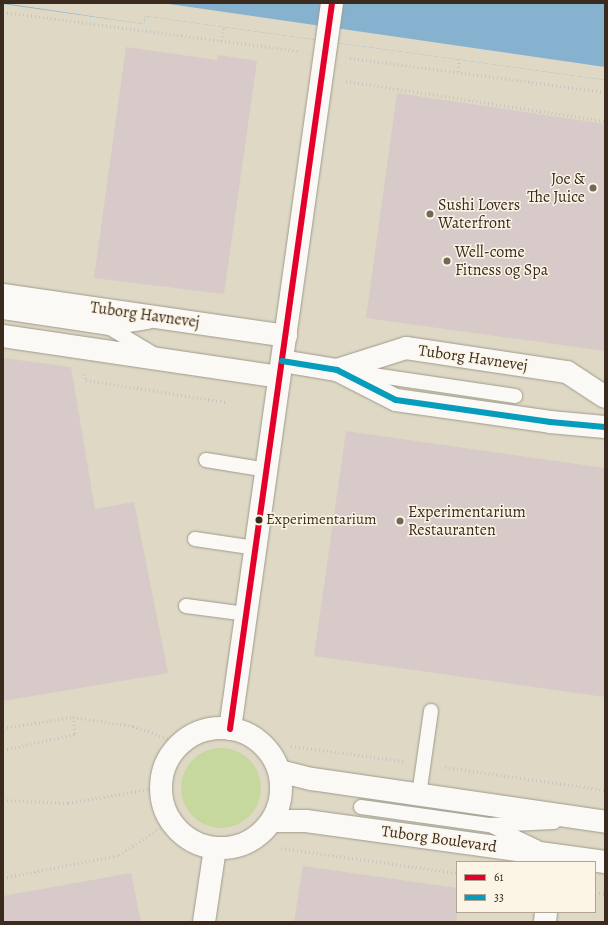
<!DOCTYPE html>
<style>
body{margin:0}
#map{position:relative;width:608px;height:925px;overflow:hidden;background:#ded8c4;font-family:Alegreya,serif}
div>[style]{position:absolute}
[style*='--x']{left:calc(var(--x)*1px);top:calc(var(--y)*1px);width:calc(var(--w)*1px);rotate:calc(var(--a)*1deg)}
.green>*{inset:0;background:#c7d89f}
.round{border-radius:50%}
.water>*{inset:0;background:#87b2cf}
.pier>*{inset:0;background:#ded8c4}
.building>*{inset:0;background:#d8cac8}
.path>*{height:2.5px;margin-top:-1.25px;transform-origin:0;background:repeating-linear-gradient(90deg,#c8c5c1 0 1px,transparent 0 4px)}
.roads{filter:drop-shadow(0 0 1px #9f9a8d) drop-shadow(0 0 1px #9f9a8d)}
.service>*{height:14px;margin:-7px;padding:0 7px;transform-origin:7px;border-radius:7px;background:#faf9f6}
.minor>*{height:22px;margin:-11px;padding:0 11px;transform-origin:11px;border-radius:11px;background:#faf9f6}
.tertiary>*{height:22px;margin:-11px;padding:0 11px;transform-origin:11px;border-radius:11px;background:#faf9f6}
.tertiary>.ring{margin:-11px;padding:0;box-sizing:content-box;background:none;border:22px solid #faf9f6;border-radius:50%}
.bus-1>*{height:6px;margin:-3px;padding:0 3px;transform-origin:3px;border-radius:3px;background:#e4002b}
.bus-2>*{height:6px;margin:-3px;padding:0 3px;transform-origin:3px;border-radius:3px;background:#069cbc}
.dots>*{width:11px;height:11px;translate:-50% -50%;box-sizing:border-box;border:2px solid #fcf5e5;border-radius:50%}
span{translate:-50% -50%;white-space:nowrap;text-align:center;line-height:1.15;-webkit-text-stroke:3px #fcf5e5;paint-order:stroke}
.bus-label{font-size:15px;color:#3b2a1e}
.left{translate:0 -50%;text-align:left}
.poi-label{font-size:16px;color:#3b2a1e}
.right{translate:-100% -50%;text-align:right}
.street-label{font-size:16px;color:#3b2a1e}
.frame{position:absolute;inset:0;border:4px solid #3b2a1e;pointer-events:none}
.legend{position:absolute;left:456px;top:861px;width:140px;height:52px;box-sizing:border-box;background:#fcf5e5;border:1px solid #afa495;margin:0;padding:5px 7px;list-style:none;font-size:12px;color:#3b2a1e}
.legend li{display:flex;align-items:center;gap:8px;height:20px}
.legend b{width:20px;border:1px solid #afa495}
</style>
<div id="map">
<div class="green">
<div class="round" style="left:181px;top:748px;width:80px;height:80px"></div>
</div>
<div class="water">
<div style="clip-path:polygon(605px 3px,605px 80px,145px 16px,144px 24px,3px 4px)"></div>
</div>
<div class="pier">
<div style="clip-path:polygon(3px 3px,162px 3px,605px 67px,605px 80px,145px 16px,144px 24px)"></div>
</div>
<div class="building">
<div style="clip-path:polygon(126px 47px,217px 60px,218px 55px,257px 61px,224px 294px,94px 278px)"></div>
<div style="clip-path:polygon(397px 93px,605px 124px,605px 351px,366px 318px)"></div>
<div style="clip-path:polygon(3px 358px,71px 367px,95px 509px,134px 502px,168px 673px,3px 701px)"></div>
<div style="clip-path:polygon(346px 431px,605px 468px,605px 697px,314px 656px)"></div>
<div style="clip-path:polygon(303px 866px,457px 888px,457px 922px,294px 922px)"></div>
<div style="clip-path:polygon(131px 873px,141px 922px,3px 922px,3px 896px)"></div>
</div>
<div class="path">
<div style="--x:3;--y:12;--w:299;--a:7.5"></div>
<div style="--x:221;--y:41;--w:14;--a:-78"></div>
<div style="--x:350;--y:58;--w:257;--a:7.6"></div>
<div style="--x:458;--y:72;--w:13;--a:-86"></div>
<div style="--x:346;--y:81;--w:262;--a:8.8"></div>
<div style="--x:85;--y:374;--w:6;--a:81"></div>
<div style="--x:86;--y:380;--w:141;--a:9"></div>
<div style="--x:3;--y:728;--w:71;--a:-8.9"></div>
<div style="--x:73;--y:717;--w:61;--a:8.5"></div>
<div style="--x:133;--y:726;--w:51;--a:19.5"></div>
<div style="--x:262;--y:743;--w:16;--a:7"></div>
<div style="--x:291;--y:746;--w:113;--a:7.6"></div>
<div style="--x:3;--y:750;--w:74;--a:-12.5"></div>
<div style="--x:75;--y:734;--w:17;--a:-97"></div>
<div style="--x:445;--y:767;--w:162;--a:8.2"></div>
<div style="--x:3;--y:800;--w:65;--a:2.6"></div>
<div style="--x:68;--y:803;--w:94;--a:-9.8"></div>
<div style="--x:247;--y:843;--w:15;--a:8"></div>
<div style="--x:281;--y:848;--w:178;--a:8.1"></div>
<div style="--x:3;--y:878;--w:118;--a:-11.2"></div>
<div style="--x:119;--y:855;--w:62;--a:-33.2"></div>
<div style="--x:595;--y:892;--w:10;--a:11"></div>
</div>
<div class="roads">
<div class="service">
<div style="--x:3;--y:312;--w:108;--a:8.5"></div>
<div style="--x:110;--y:328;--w:39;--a:-9"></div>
<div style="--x:110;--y:328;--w:52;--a:31"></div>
<div style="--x:353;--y:372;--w:164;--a:8.4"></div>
<div style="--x:206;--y:460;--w:62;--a:9.3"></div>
<div style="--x:195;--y:539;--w:62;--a:8.4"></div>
<div style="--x:186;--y:606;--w:62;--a:7.5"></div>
<div style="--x:419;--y:795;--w:85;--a:-81.9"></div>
<div style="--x:361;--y:807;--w:129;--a:8"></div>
<div style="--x:489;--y:825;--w:65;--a:-2.6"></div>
<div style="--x:492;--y:826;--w:49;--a:25.5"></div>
</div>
<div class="minor">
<div style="--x:3;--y:295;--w:286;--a:8.2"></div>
<div style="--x:3;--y:336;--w:279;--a:8.4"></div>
<div style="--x:282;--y:361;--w:56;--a:9.3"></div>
<div style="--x:337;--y:370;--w:66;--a:27"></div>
<div style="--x:396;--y:400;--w:156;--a:8.1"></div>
<div style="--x:550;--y:422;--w:55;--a:5.2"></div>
<div style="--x:337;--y:370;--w:72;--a:-17.7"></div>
<div style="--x:406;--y:348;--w:163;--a:8.5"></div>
<div style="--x:567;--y:372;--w:45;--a:33.3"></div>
<div style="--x:204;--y:922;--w:75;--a:-81.5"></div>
<div style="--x:545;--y:922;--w:10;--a:-84"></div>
</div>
<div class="tertiary">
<div class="ring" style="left:161px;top:728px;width:98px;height:98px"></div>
<div style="--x:230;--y:729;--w:733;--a:-82"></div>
<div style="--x:279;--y:771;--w:34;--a:14"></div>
<div style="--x:312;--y:779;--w:296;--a:8.3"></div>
<div style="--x:272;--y:821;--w:34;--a:0"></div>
<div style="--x:306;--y:821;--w:302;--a:7.8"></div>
</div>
</div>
<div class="bus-1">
<div style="--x:230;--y:729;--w:733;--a:-82"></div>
</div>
<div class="bus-2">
<div style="--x:282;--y:361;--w:56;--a:9.3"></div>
<div style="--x:337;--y:370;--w:66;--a:27"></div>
<div style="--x:396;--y:400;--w:156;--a:8.1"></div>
<div style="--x:550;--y:422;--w:55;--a:5.2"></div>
</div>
<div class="dots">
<div style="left:593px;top:188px;background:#746758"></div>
<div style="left:430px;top:214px;background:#746758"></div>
<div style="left:447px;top:261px;background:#746758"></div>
<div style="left:259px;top:520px;background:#3b2a1e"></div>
<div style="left:400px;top:521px;background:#746758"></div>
</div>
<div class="bus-label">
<span class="left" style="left:266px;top:520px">Experimentarium</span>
</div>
<div class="poi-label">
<span class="right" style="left:585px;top:188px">Joe &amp;<br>The Juice</span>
<span class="left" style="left:438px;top:214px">Sushi Lovers<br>Waterfront</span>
<span class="left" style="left:455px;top:261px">Well-come<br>Fitness og Spa</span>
<span class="left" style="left:408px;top:521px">Experimentarium<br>Restauranten</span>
</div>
<div class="street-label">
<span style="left:145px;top:315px;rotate:8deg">Tuborg Havnevej</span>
<span style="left:473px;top:358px;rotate:8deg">Tuborg Havnevej</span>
<span style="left:439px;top:839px;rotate:8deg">Tuborg Boulevard</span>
</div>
<div class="frame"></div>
<ul class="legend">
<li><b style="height:5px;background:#e4002b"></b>61</li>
<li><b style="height:5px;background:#069cbc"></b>33</li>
</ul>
</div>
